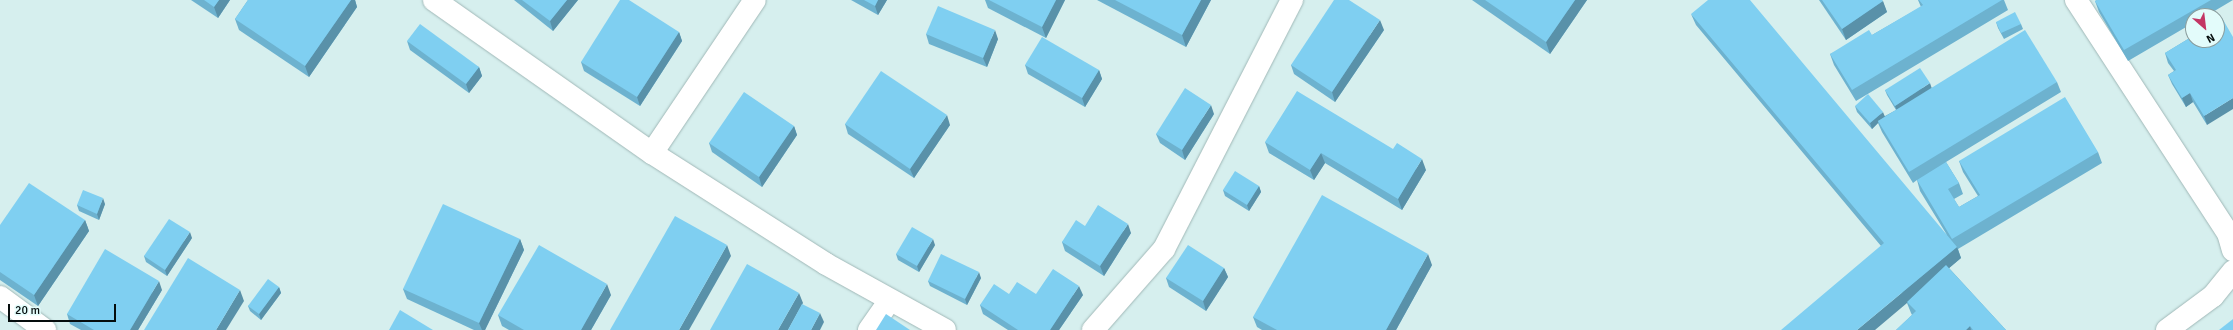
<!DOCTYPE html>
<style>
body{margin:0}
#map{position:relative;width:2233px;height:330px;overflow:hidden;background:#d6efee;font-family:Signika,sans-serif}
div>[style]{position:absolute}
[style*='--x']{left:calc(var(--x)*1px);top:calc(var(--y)*1px);width:calc(var(--w)*1px);rotate:calc(var(--a)*1deg)}
.roads{filter:drop-shadow(0 0 1px #a0b8b7) drop-shadow(0 0 1px #a0b8b7)}
.street>*{height:22px;margin:-11px;padding:0 11px;transform-origin:11px;border-radius:11px;background:#fff}
.wall>*{inset:0;background:#6db2cf}
.shaded-wall>*{inset:0;background:#5991a9}
.building>*{inset:0;background:#7fcff1}
span{translate:-50% -50%;white-space:nowrap;text-align:center;line-height:1.15;-webkit-text-stroke:3.5px #e3fcfb;paint-order:stroke}
.north{position:absolute;left:2185px;top:8px;width:40px;height:40px;box-sizing:border-box;background:#e3fcfb;border:1px solid #8a9c9c;border-radius:50%;rotate:152deg;font-size:11px;font-weight:700;line-height:16px;text-align:center;color:#050d0d}
.north::after{content:'';display:block;margin:auto;width:14px;height:18px;background:#c33665;clip-path:polygon(50% 0,100% 100%,50% 72%,0 100%)}
.scale{position:absolute;left:8px;top:304px;width:108px;height:18px;box-sizing:border-box;border:2px solid #050d0d;border-top:0;padding-left:5px;font-size:12px;line-height:14px;white-space:nowrap;color:#050d0d;-webkit-text-stroke:3px #e3fcfb;paint-order:stroke}
</style>
<div id="map">
<div class="roads">
<div class="street">
<div style="--x:434;--y:0;--w:266;--a:35.1"></div>
<div style="--x:652;--y:153;--w:206;--a:32.5"></div>
<div style="--x:826;--y:264;--w:136;--a:29"></div>
<div style="--x:2076;--y:0;--w:278;--a:56.9"></div>
<div style="--x:2228;--y:233;--w:18;--a:74"></div>
<div style="--x:652;--y:153;--w:184;--a:-56.1"></div>
<div style="--x:0;--y:297;--w:56;--a:36.3"></div>
<div style="--x:869;--y:330;--w:35;--a:-55"></div>
<div style="--x:1093;--y:330;--w:108;--a:-48.8"></div>
<div style="--x:1164;--y:249;--w:280;--a:-62.8"></div>
<div style="--x:2167;--y:330;--w:57;--a:-36.5"></div>
<div style="--x:2213;--y:296;--w:32;--a:-51"></div>
</div>
</div>
<div class="wall">
<div style="clip-path:polygon(191px 0,230px 0,218px 18px)"></div>
<div style="clip-path:polygon(248px 0,355px 0,357px 7px,309px 77px,239px 30px,235px 19px)"></div>
<div style="clip-path:polygon(514px 0,578px 0,553px 31px)"></div>
<div style="clip-path:polygon(851px 0,887px 0,878px 15px)"></div>
<div style="clip-path:polygon(985px 0,1065px 0,1046px 38px,988px 8px)"></div>
<div style="clip-path:polygon(1097px 0,1211px 0,1186px 47px)"></div>
<div style="clip-path:polygon(1472px 0,1587px 0,1550px 54px)"></div>
<div style="clip-path:polygon(1819px 0,1882px 0,1887px 12px,1846px 40px)"></div>
<div style="clip-path:polygon(1918px 0,2004px 0,2008px 10px,1856px 101px,1834px 65px,1830px 54px,1872px 35px,1921px 7px)"></div>
<div style="clip-path:polygon(2097px 0,2233px 0,2206px 16px,2193px 16px,2193px 23px,2128px 61px,2099px 12px,2095px 1px)"></div>
<div style="clip-path:polygon(1691px 14px,1947px 235px,1920px 191px,1917px 180px,1913px 183px,1882px 132px,1878px 123px,1872px 129px,1857px 112px,1855px 106px,1885px 116px,1896px 110px,1887px 95px,1885px 90px,2057px 82px,2061px 92px,1946px 162px,1959px 183px,1963px 194px,1954px 199px,1959px 207px,1978px 196px,1963px 172px,1959px 161px,2098px 152px,2102px 163px,1958px 249px,1961px 258px,1949px 268px,2006px 330px,1896px 330px,1912px 315px,1911px 313px,1907px 303px,1881px 246px,1696px 25px)"></div>
<div style="clip-path:polygon(1996px 22px,2021px 24px,2023px 29px,2004px 39px,1998px 28px)"></div>
<div style="clip-path:polygon(1384px 30px,1335px 102px,1294px 74px,1291px 65px)"></div>
<div style="clip-path:polygon(679px 32px,682px 41px,640px 106px,584px 71px,581px 62px)"></div>
<div style="clip-path:polygon(926px 34px,998px 39px,987px 67px,929px 44px)"></div>
<div style="clip-path:polygon(2193px 36px,2207px 125px,2193px 102px,2186px 107px,2172px 84px,2168px 75px,2174px 71px,2168px 63px,2165px 53px)"></div>
<div style="clip-path:polygon(407px 41px,479px 67px,482px 76px,469px 93px,410px 50px)"></div>
<div style="clip-path:polygon(1025px 65px,1099px 70px,1102px 79px,1085px 107px,1028px 74px)"></div>
<div style="clip-path:polygon(1214px 114px,1185px 160px,1160px 143px,1156px 134px)"></div>
<div style="clip-path:polygon(845px 124px,950px 125px,914px 178px,848px 134px)"></div>
<div style="clip-path:polygon(794px 126px,797px 135px,762px 187px,712px 152px,709px 143px)"></div>
<div style="clip-path:polygon(1265px 142px,1426px 170px,1402px 210px,1325px 163px,1314px 180px,1269px 153px)"></div>
<div style="clip-path:polygon(1259px 186px,1261px 192px,1249px 211px,1225px 196px,1223px 190px)"></div>
<div style="clip-path:polygon(105px 204px,99px 220px,79px 211px,77px 205px)"></div>
<div style="clip-path:polygon(85px 220px,89px 231px,38px 306px,0 280px,0 225px)"></div>
<div style="clip-path:polygon(1085px 226px,1131px 233px,1104px 276px,1065px 251px,1062px 242px)"></div>
<div style="clip-path:polygon(192px 238px,167px 276px,146px 262px,144px 256px)"></div>
<div style="clip-path:polygon(520px 239px,524px 250px,485px 330px,474px 330px,407px 299px,403px 289px)"></div>
<div style="clip-path:polygon(935px 245px,919px 272px,898px 260px,896px 254px)"></div>
<div style="clip-path:polygon(1432px 265px,1396px 330px,1262px 330px,1257px 327px,1253px 317px)"></div>
<div style="clip-path:polygon(1224px 268px,1228px 277px,1206px 311px,1169px 287px,1166px 278px)"></div>
<div style="clip-path:polygon(981px 278px,967px 305px,930px 286px,928px 281px)"></div>
<div style="clip-path:polygon(279px 287px,281px 293px,261px 320px,250px 311px,248px 306px)"></div>
<div style="clip-path:polygon(162px 290px,138px 330px,81px 330px,70px 324px,67px 314px)"></div>
<div style="clip-path:polygon(1009px 294px,1036px 294px,1083px 295px,1059px 330px,1008px 330px,983px 314px,980px 305px)"></div>
<div style="clip-path:polygon(611px 295px,591px 330px,509px 330px,502px 326px,498px 315px)"></div>
</div>
<div class="shaded-wall">
<div style="clip-path:polygon(219px 0,230px 0,218px 18px,214px 7px)"></div>
<div style="clip-path:polygon(351px 0,355px 0,357px 7px,309px 77px,305px 66px)"></div>
<div style="clip-path:polygon(567px 0,578px 0,553px 31px,550px 21px)"></div>
<div style="clip-path:polygon(878px 0,887px 0,878px 15px,875px 6px)"></div>
<div style="clip-path:polygon(1056px 0,1065px 0,1046px 38px,1042px 27px)"></div>
<div style="clip-path:polygon(1201px 0,1211px 0,1186px 47px,1182px 35px)"></div>
<div style="clip-path:polygon(1575px 0,1587px 0,1550px 54px,1546px 42px)"></div>
<div style="clip-path:polygon(1883px 1px,1887px 12px,1846px 40px,1842px 29px)"></div>
<div style="clip-path:polygon(1380px 20px,1384px 30px,1335px 102px,1332px 92px)"></div>
<div style="clip-path:polygon(995px 30px,998px 39px,987px 67px,983px 58px)"></div>
<div style="clip-path:polygon(679px 32px,682px 41px,640px 106px,637px 97px)"></div>
<div style="clip-path:polygon(479px 67px,482px 76px,469px 93px,466px 84px)"></div>
<div style="clip-path:polygon(1099px 70px,1102px 79px,1085px 107px,1082px 98px)"></div>
<div style="clip-path:polygon(1930px 83px,1932px 89px,1897px 111px,1895px 106px)"></div>
<div style="clip-path:polygon(2190px 93px,2193px 102px,2186px 107px,2182px 98px)"></div>
<div style="clip-path:polygon(2233px 98px,2233px 109px,2207px 125px,2204px 116px)"></div>
<div style="clip-path:polygon(1211px 105px,1214px 114px,1185px 160px,1182px 150px)"></div>
<div style="clip-path:polygon(1883px 112px,1885px 117px,1878px 121px,1878px 123px,1872px 129px,1870px 123px)"></div>
<div style="clip-path:polygon(947px 115px,950px 125px,914px 178px,910px 169px)"></div>
<div style="clip-path:polygon(794px 126px,797px 135px,762px 187px,759px 177px)"></div>
<div style="clip-path:polygon(1321px 153px,1325px 163px,1314px 180px,1310px 170px)"></div>
<div style="clip-path:polygon(1422px 159px,1426px 170px,1402px 210px,1398px 199px)"></div>
<div style="clip-path:polygon(1259px 186px,1261px 192px,1249px 211px,1247px 205px)"></div>
<div style="clip-path:polygon(103px 198px,105px 204px,99px 220px,97px 214px)"></div>
<div style="clip-path:polygon(85px 220px,89px 231px,38px 306px,34px 295px)"></div>
<div style="clip-path:polygon(1128px 224px,1131px 233px,1104px 276px,1100px 266px)"></div>
<div style="clip-path:polygon(190px 232px,192px 238px,167px 276px,165px 270px)"></div>
<div style="clip-path:polygon(520px 239px,524px 250px,485px 330px,482px 330px,479px 323px)"></div>
<div style="clip-path:polygon(933px 239px,935px 245px,919px 272px,917px 266px)"></div>
<div style="clip-path:polygon(727px 245px,731px 256px,689px 330px,679px 330px)"></div>
<div style="clip-path:polygon(1957px 247px,1961px 258px,1908px 303px,1907px 302px,1907px 303px,1875px 330px,1857px 330px)"></div>
<div style="clip-path:polygon(1428px 254px,1432px 265px,1396px 330px,1386px 330px)"></div>
<div style="clip-path:polygon(1224px 268px,1228px 277px,1206px 311px,1203px 301px)"></div>
<div style="clip-path:polygon(979px 272px,981px 278px,967px 305px,965px 299px)"></div>
<div style="clip-path:polygon(159px 281px,162px 290px,138px 330px,130px 330px)"></div>
<div style="clip-path:polygon(607px 284px,611px 295px,591px 330px,581px 330px)"></div>
<div style="clip-path:polygon(1079px 286px,1083px 295px,1059px 330px,1050px 330px)"></div>
<div style="clip-path:polygon(279px 287px,281px 293px,261px 320px,259px 314px)"></div>
<div style="clip-path:polygon(240px 290px,244px 301px,226px 330px,216px 330px)"></div>
<div style="clip-path:polygon(799px 293px,803px 303px,788px 330px,778px 330px)"></div>
<div style="clip-path:polygon(820px 313px,824px 322px,820px 330px,811px 330px)"></div>
<div style="clip-path:polygon(1970px 326px,1971px 330px,1966px 330px)"></div>
</div>
<div class="building">
<div style="clip-path:polygon(204px 0,219px 0,214px 7px)"></div>
<div style="clip-path:polygon(248px 0,351px 0,305px 66px,235px 19px)"></div>
<div style="clip-path:polygon(522px 0,567px 0,550px 21px)"></div>
<div style="clip-path:polygon(620px 0,629px 0,679px 32px,637px 97px,581px 62px)"></div>
<div style="clip-path:polygon(864px 0,878px 0,875px 6px)"></div>
<div style="clip-path:polygon(989px 0,1056px 0,1042px 27px)"></div>
<div style="clip-path:polygon(1115px 0,1201px 0,1182px 35px)"></div>
<div style="clip-path:polygon(1334px 0,1349px 0,1380px 20px,1332px 92px,1291px 65px)"></div>
<div style="clip-path:polygon(1485px 0,1575px 0,1546px 42px)"></div>
<div style="clip-path:polygon(1708px 0,1750px 0,1957px 247px,1857px 330px,1781px 330px,1884px 243px,1691px 14px)"></div>
<div style="clip-path:polygon(1822px 0,1882px 0,1883px 1px,1842px 29px)"></div>
<div style="clip-path:polygon(1919px 0,2002px 0,1852px 90px,1830px 54px,1869px 30px,1872px 35px,1923px 5px)"></div>
<div style="clip-path:polygon(2097px 0,2211px 0,2124px 50px,2095px 1px)"></div>
<div style="clip-path:polygon(938px 6px,995px 30px,983px 58px,926px 34px)"></div>
<div style="clip-path:polygon(2015px 12px,2021px 24px,2001px 33px,1996px 22px)"></div>
<div style="clip-path:polygon(2222px 18px,2233px 37px,2233px 98px,2204px 116px,2190px 93px,2182px 98px,2168px 75px,2176px 70px,2165px 53px,2193px 36px,2193px 40px,2217px 40px,2217px 21px)"></div>
<div style="clip-path:polygon(420px 24px,479px 67px,466px 84px,407px 41px)"></div>
<div style="clip-path:polygon(2025px 30px,2057px 82px,1909px 172px,1878px 121px)"></div>
<div style="clip-path:polygon(1042px 37px,1099px 70px,1082px 98px,1025px 65px)"></div>
<div style="clip-path:polygon(1920px 68px,1930px 83px,1895px 106px,1885px 90px)"></div>
<div style="clip-path:polygon(881px 71px,947px 115px,910px 169px,845px 124px)"></div>
<div style="clip-path:polygon(1185px 88px,1211px 105px,1182px 150px,1156px 134px)"></div>
<div style="clip-path:polygon(1297px 91px,1393px 149px,1397px 143px,1422px 159px,1398px 199px,1321px 153px,1310px 170px,1265px 142px)"></div>
<div style="clip-path:polygon(744px 92px,794px 126px,759px 177px,709px 143px)"></div>
<div style="clip-path:polygon(1868px 94px,1883px 112px,1870px 123px,1855px 106px)"></div>
<div style="clip-path:polygon(2065px 97px,2098px 152px,1952px 239px,1917px 180px,1946px 162px,1959px 183px,1948px 189px,1959px 207px,1980px 195px,1959px 161px)"></div>
<div style="clip-path:polygon(1235px 171px,1259px 186px,1247px 205px,1223px 190px)"></div>
<div style="clip-path:polygon(29px 183px,85px 220px,34px 295px,0 272px,0 225px)"></div>
<div style="clip-path:polygon(83px 190px,103px 198px,97px 214px,77px 205px)"></div>
<div style="clip-path:polygon(1322px 195px,1428px 254px,1386px 330px,1277px 330px,1253px 317px)"></div>
<div style="clip-path:polygon(443px 204px,520px 239px,479px 323px,403px 289px)"></div>
<div style="clip-path:polygon(1098px 205px,1128px 224px,1100px 266px,1062px 242px,1076px 220px,1085px 226px)"></div>
<div style="clip-path:polygon(675px 216px,727px 245px,679px 330px,610px 330px)"></div>
<div style="clip-path:polygon(169px 219px,190px 232px,165px 270px,144px 256px)"></div>
<div style="clip-path:polygon(912px 227px,933px 239px,917px 266px,896px 254px)"></div>
<div style="clip-path:polygon(539px 245px,607px 284px,581px 330px,524px 330px,498px 315px)"></div>
<div style="clip-path:polygon(1188px 245px,1224px 268px,1203px 301px,1166px 278px)"></div>
<div style="clip-path:polygon(105px 249px,159px 281px,130px 330px,94px 330px,67px 314px)"></div>
<div style="clip-path:polygon(941px 254px,979px 272px,965px 299px,928px 281px)"></div>
<div style="clip-path:polygon(188px 258px,240px 290px,216px 330px,144px 330px)"></div>
<div style="clip-path:polygon(747px 264px,799px 293px,778px 330px,710px 330px)"></div>
<div style="clip-path:polygon(1946px 265px,2006px 330px,1973px 330px,1970px 326px,1966px 330px,1896px 330px,1916px 311px,1907px 302px)"></div>
<div style="clip-path:polygon(1053px 269px,1079px 286px,1050px 330px,1018px 330px,980px 305px,994px 284px,1009px 294px,1017px 282px,1036px 294px)"></div>
<div style="clip-path:polygon(268px 279px,279px 287px,259px 314px,248px 306px)"></div>
<div style="clip-path:polygon(802px 304px,820px 313px,811px 330px,788px 330px)"></div>
<div style="clip-path:polygon(400px 310px,433px 330px,389px 330px)"></div>
<div style="clip-path:polygon(886px 314px,910px 330px,876px 330px)"></div>
<div style="clip-path:polygon(2233px 319px,2233px 330px,2219px 330px)"></div>
</div>
<div class="north">N</div>
<div class="scale">20 m</div>
</div>
